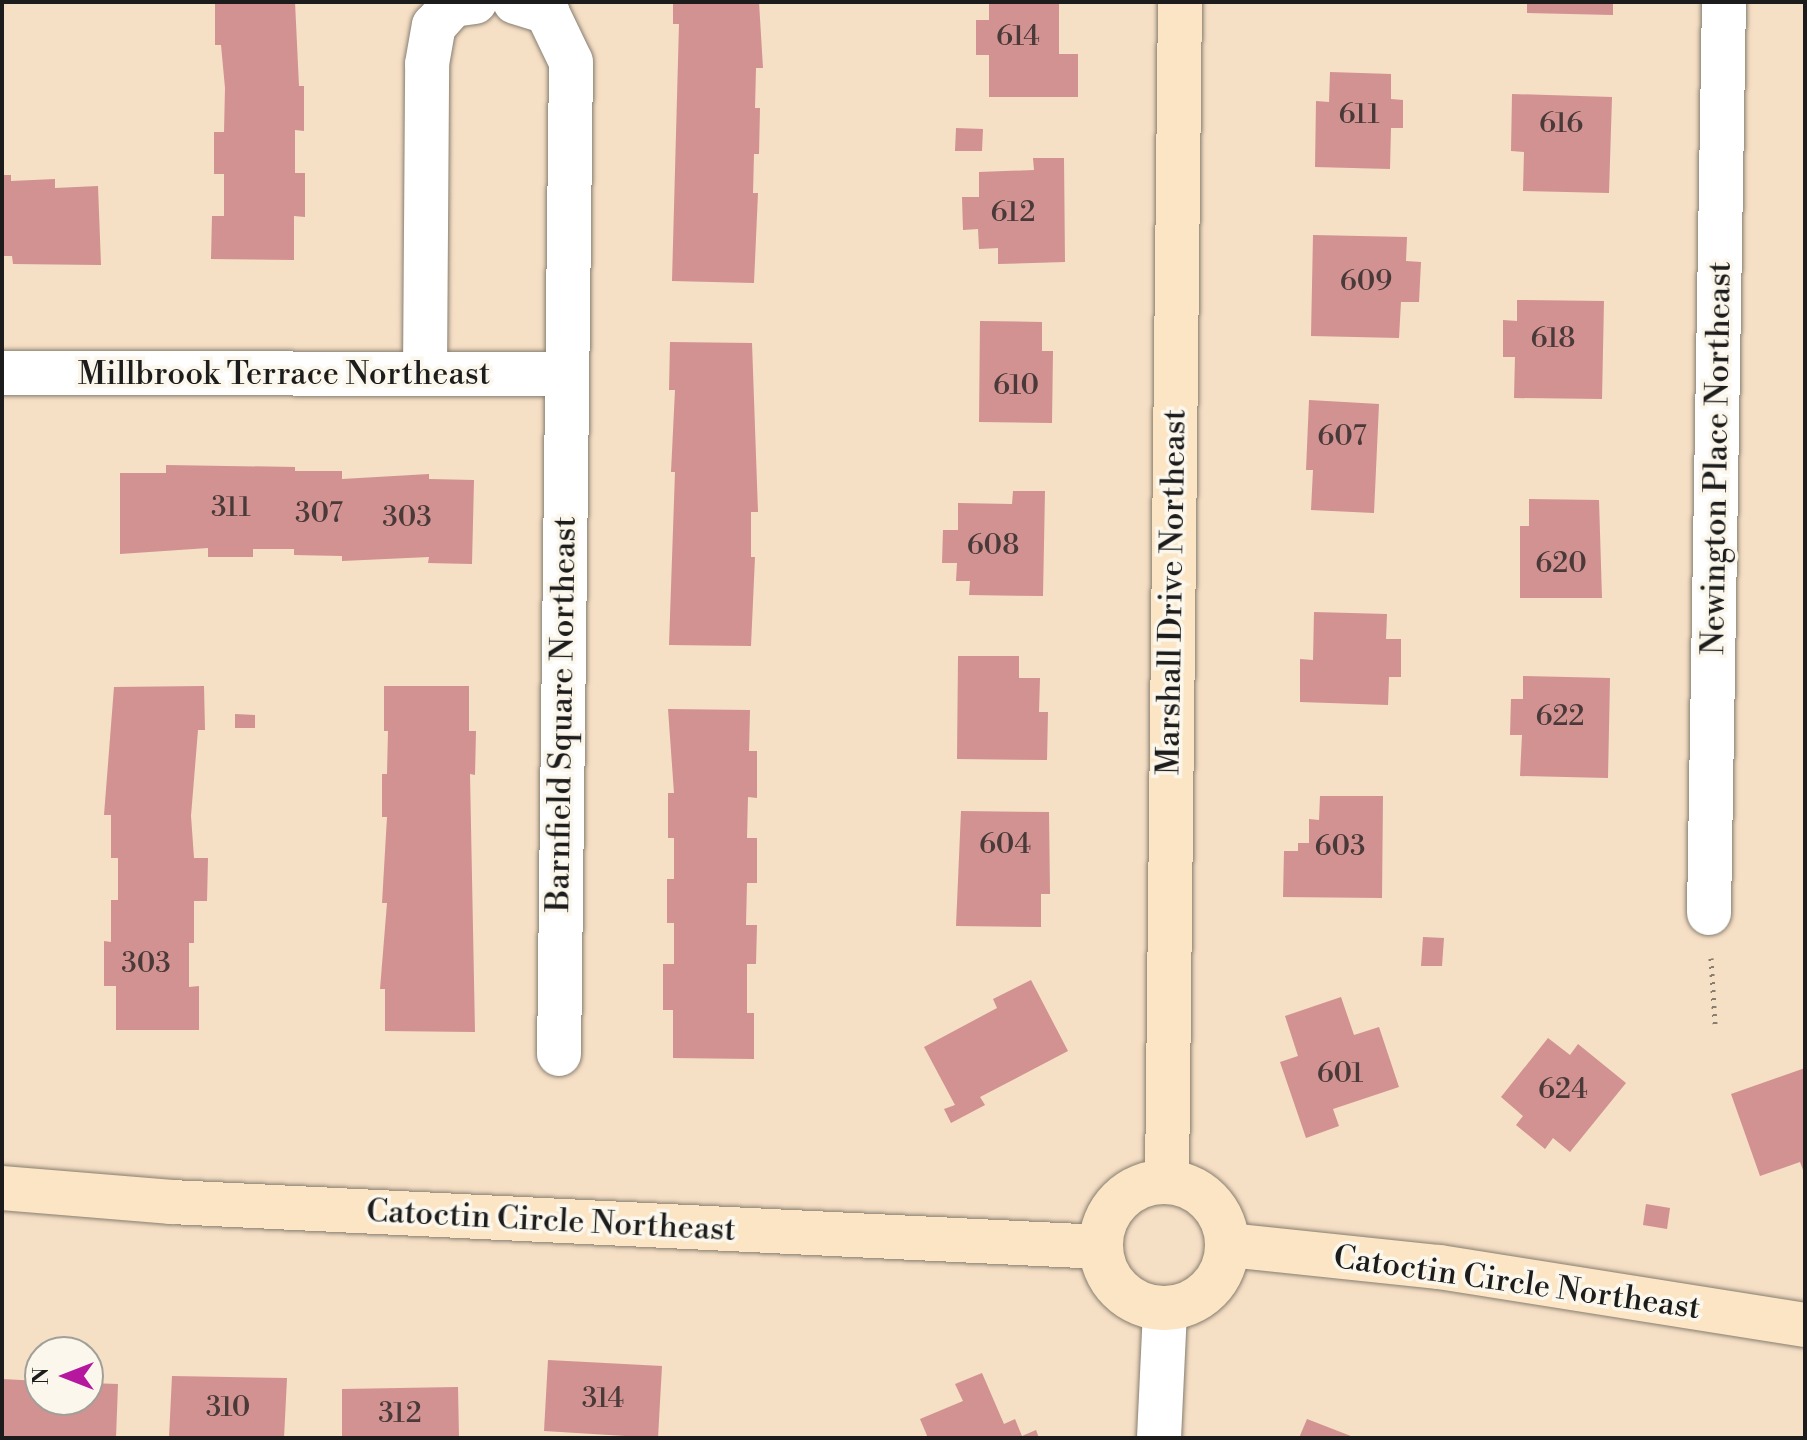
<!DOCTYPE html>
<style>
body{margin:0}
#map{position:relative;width:1807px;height:1440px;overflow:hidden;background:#f5dfc5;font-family:"Libre Bodoni",serif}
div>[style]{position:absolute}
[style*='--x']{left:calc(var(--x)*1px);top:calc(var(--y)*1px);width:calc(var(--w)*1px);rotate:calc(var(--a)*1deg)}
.building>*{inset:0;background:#d19291}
.path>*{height:5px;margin-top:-2.5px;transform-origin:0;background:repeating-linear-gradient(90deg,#887e70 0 2px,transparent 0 8px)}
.roads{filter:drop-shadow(0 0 2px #887e70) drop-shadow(0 0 2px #887e70)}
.street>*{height:44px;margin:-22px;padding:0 22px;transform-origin:22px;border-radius:22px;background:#fff}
.secondary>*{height:44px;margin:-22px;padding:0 22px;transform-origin:22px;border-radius:22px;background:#fce5c4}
.secondary>.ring{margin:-22px;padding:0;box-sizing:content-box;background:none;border:44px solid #fce5c4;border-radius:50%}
span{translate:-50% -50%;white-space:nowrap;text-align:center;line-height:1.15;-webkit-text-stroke:7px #fbf7ec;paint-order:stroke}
.number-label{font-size:28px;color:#493a39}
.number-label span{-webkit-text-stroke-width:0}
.street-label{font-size:32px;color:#1c1c1c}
.frame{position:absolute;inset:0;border:4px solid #1c1c1c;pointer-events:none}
.north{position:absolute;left:24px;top:1336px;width:80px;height:80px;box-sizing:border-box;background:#fbf7ec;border:2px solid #a29f99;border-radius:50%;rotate:270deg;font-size:22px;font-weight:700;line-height:32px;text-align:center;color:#1c1c1c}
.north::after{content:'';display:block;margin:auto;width:28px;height:36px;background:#b5179e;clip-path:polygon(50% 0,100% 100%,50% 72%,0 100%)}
</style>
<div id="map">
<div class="building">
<div style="clip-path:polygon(215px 2px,295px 2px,299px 86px,304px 86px,304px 131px,295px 130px,295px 173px,305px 173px,305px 217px,294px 216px,294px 260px,211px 259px,212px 216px,224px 216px,224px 174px,214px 174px,214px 132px,224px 132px,225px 88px,221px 45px,215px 45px)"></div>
<div style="clip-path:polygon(673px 2px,759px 2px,763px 68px,756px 68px,755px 108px,760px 108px,759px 154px,754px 154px,753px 193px,758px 193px,754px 283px,672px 281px,679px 24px,673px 24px)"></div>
<div style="clip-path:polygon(989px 2px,1059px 2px,1059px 54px,1078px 54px,1078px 97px,989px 97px,989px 55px,976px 55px,976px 20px,989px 20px)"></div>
<div style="clip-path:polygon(1527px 2px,1613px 2px,1613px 15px,1527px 13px)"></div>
<div style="clip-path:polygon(1330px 72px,1391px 74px,1391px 99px,1403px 100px,1403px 128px,1391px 128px,1390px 169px,1315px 167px,1316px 101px,1329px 102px)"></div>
<div style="clip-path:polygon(1512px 94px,1612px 97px,1609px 193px,1523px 191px,1524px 152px,1511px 151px)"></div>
<div style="clip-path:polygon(956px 128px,983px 129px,982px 151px,955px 151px)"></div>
<div style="clip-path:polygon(1033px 158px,1064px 158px,1065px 262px,998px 264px,998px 248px,979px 249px,978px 229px,963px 230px,962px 197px,979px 197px,979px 172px,1034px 170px)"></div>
<div style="clip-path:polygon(2px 175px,11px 175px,11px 181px,55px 179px,55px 188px,98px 186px,101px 265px,13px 264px,12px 256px,2px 256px)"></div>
<div style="clip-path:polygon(1313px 235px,1407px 237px,1406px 261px,1421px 262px,1419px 302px,1401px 302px,1399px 338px,1311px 336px)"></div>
<div style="clip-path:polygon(1517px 300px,1604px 301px,1602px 399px,1514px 398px,1515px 357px,1503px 357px,1503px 320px,1517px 321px)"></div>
<div style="clip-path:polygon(980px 321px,1042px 322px,1042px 351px,1053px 351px,1052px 423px,979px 422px)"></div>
<div style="clip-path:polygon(670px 342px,752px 343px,758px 512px,751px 512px,751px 557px,755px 557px,751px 646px,669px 645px,675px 472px,671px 472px,675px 390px,669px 390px)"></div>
<div style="clip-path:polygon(1309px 400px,1379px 404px,1374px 513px,1311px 510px,1313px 470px,1306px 470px)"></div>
<div style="clip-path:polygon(166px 465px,295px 467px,295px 471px,342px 471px,342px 479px,429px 474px,429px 479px,474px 480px,472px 564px,428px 563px,429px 557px,342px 561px,342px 556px,294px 555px,294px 549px,253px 549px,253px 557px,208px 557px,208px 548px,120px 554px,120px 473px,166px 473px)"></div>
<div style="clip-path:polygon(1013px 491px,1045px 491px,1043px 596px,969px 595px,970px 581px,956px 581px,957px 563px,942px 563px,943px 530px,958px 530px,958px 503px,1012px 504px)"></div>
<div style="clip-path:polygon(1529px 499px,1599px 500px,1602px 598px,1520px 598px,1520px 526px,1529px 526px)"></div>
<div style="clip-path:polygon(1314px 612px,1387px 614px,1386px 639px,1401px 639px,1401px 677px,1389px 677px,1388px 705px,1300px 702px,1300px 659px,1313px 660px)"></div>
<div style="clip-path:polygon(958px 656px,1019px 656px,1019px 678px,1040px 678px,1039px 712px,1048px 712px,1047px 760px,957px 759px)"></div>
<div style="clip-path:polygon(1523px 676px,1610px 678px,1608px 778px,1520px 776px,1522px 735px,1510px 735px,1511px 699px,1523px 699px)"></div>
<div style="clip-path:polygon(204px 686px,205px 730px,198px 730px,191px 816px,194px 858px,208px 858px,207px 901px,194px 901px,194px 943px,189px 943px,189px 987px,199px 986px,199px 1030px,116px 1030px,116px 986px,104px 986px,104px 941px,111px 942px,111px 900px,118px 900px,118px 858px,111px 858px,111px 815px,104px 815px,114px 687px)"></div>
<div style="clip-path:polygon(384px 686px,469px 686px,469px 731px,476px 731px,475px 775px,470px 774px,475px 1032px,385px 1031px,385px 989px,380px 989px,387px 903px,382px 903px,387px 817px,382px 817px,382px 774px,387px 774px,388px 731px,384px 731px)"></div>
<div style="clip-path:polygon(668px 709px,750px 710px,749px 751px,757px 751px,757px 798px,748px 797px,747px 838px,757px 838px,757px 883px,747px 883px,746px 925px,757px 925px,756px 964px,747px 964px,747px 1013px,754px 1013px,754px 1059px,673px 1058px,673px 1010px,663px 1010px,663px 964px,674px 964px,674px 923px,667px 923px,667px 879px,674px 879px,674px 838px,668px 838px,668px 793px,674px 793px)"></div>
<div style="clip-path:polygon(235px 714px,255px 715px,255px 728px,235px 728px)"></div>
<div style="clip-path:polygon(1320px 796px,1383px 796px,1382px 898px,1283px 897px,1284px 851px,1298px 851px,1298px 843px,1309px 843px,1309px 819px,1319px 820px)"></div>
<div style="clip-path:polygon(961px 811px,1049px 812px,1050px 894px,1041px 894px,1041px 927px,956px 926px)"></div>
<div style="clip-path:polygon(1423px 937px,1444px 938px,1442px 966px,1421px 966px)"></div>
<div style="clip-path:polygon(1031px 980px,1068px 1051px,980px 1097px,985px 1105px,951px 1123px,944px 1109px,955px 1105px,924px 1047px,997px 1008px,993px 999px)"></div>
<div style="clip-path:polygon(1341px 997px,1354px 1035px,1379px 1027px,1399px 1087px,1333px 1109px,1339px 1126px,1306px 1138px,1280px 1062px,1298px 1056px,1285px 1016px)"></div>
<div style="clip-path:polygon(1548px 1038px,1570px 1055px,1578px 1044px,1626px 1083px,1570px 1152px,1553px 1138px,1545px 1149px,1516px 1125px,1523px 1116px,1501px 1097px)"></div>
<div style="clip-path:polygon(1805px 1068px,1805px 1175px,1800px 1162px,1760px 1176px,1731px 1094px)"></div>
<div style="clip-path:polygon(1646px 1204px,1670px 1208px,1667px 1229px,1643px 1225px)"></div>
<div style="clip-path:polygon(548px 1360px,662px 1366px,658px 1438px,544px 1431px)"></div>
<div style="clip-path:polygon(982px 1373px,1004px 1424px,1015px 1419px,1022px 1436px,1036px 1430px,1039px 1438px,928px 1438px,920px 1419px,963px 1401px,955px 1384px)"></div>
<div style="clip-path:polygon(172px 1376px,287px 1378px,284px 1438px,169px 1438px)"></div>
<div style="clip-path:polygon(2px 1379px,40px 1381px,40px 1400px,88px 1400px,88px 1383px,118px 1384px,116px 1438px,2px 1438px)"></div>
<div style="clip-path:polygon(458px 1387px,459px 1438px,342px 1438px,342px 1389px)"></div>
<div style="clip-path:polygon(1307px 1419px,1356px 1438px,1299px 1438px)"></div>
</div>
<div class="path">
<div style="--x:1711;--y:958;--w:66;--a:86.5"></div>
</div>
<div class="roads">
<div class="street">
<div style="--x:515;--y:2;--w:34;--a:17"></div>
<div style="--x:547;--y:12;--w:55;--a:64.4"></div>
<div style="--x:571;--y:62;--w:992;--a:90.69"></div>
<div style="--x:2;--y:373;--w:564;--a:0.1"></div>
<div style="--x:425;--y:373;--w:309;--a:-89.6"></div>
<div style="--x:427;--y:64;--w:39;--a:-80"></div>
<div style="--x:434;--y:26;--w:28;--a:-48"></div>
<div style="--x:453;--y:5;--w:22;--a:-8"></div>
<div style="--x:1709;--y:913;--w:911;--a:-89.06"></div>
<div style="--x:1159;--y:1438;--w:129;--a:-87.3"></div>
</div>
<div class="secondary">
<div style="--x:1167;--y:1181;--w:1179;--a:-89.37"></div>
<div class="ring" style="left:1101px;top:1182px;width:82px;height:82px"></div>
<div style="--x:2;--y:1188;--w:170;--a:4.7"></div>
<div style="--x:171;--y:1202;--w:930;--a:2.77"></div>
<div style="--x:1228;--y:1245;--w:212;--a:6"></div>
<div style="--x:1439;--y:1267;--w:371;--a:9"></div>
</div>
</div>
<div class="number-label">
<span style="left:1018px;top:37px">614</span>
<span style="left:1359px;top:115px">611</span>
<span style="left:1561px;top:124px">616</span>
<span style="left:1013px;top:213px">612</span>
<span style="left:1366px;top:282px">609</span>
<span style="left:1553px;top:339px">618</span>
<span style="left:1016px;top:386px">610</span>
<span style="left:1342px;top:437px">607</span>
<span style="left:231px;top:508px">311</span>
<span style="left:319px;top:514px">307</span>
<span style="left:407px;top:518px">303</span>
<span style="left:993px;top:546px">608</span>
<span style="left:1561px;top:564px">620</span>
<span style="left:1560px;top:717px">622</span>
<span style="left:1005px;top:845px">604</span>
<span style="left:1340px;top:847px">603</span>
<span style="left:146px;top:964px">303</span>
<span style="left:1340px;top:1074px">601</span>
<span style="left:1563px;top:1090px">624</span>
<span style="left:603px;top:1399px">314</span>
<span style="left:228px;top:1408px">310</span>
<span style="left:400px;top:1414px">312</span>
</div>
<div class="street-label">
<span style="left:284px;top:374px">Millbrook Terrace Northeast</span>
<span style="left:1717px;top:458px;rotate:-89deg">Newington Place Northeast</span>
<span style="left:1172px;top:592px;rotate:-89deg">Marshall Drive Northeast</span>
<span style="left:562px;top:714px;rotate:-89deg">Barnfield Square Northeast</span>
<span style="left:551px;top:1221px;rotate:3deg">Catoctin Circle Northeast</span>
<span style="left:1517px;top:1283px;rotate:8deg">Catoctin Circle Northeast</span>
</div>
<div class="frame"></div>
<div class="north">N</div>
</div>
